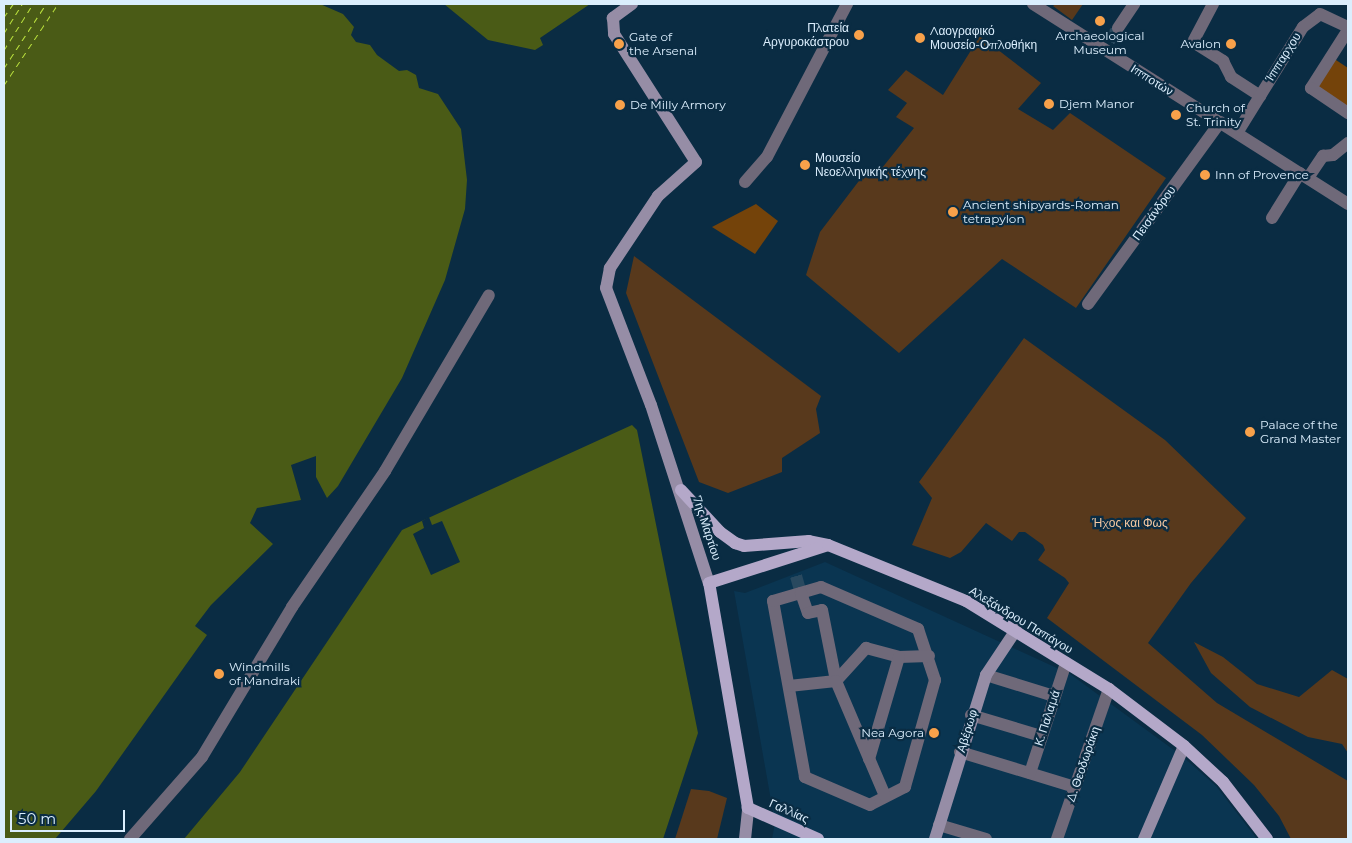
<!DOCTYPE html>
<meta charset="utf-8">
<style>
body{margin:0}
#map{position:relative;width:1352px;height:843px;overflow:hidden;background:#0a2c43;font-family:Montserrat,sans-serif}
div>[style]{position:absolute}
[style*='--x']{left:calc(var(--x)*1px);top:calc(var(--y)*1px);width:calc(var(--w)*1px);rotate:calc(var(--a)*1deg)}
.built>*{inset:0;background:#0a3551}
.green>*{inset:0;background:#58391c}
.forest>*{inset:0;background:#74430a}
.water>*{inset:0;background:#4a5b16}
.pier>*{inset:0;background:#0a2c43}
.ferry>*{height:1px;margin-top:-0.5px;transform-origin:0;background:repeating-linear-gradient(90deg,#bae13d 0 6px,transparent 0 11px)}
.street-tunnel>*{height:12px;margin-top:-6px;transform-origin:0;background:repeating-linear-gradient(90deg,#29495f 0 12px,transparent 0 18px)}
.street>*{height:12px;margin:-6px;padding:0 6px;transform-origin:6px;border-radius:6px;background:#6f6979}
.secondary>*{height:12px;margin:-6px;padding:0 6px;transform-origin:6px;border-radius:6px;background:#968da6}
.primary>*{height:12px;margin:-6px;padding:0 6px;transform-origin:6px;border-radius:6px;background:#b4a8c9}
.dots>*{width:14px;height:14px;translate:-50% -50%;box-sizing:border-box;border:2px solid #0a2c43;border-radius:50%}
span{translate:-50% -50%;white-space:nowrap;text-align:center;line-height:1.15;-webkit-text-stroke:4.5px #0a2c43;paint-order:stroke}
.poi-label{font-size:12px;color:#dbeefd}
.right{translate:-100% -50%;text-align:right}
.left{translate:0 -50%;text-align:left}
.street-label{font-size:12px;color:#dbeefd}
.park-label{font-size:12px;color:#f8caa2}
.frame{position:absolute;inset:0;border:5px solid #dbeefd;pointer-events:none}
.scale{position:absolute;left:10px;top:810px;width:115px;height:22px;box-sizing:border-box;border:2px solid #dbeefd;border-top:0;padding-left:6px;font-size:15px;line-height:18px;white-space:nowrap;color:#dbeefd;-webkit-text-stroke:4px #0a2c43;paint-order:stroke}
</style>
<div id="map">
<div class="built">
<div style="clip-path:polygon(825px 562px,1070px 674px,1182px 756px,1216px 786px,1257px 839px,772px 839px,775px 823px,734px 591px,745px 593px)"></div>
</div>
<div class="green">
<div style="clip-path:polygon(1056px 4px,1083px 4px,1072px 20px,1053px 6px)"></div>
<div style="clip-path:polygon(980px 36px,1041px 83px,1018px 109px,1053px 130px,1070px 113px,1166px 178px,1076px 308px,1002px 259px,899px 353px,806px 275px,820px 232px,868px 169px,878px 173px,914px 128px,896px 117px,907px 103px,888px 90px,906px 70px,943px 95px)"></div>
<div style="clip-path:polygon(634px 256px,821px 396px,816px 409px,820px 433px,782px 458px,782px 472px,728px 493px,699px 482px,626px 293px)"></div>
<div style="clip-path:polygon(1024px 338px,1165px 440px,1246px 518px,1191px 583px,1148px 643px,1217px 703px,1348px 781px,1348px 839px,1291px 839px,1279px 816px,1254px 785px,1202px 735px,1047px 618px,1069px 583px,1065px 578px,1038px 560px,1045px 550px,1043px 545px,1025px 532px,1019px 532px,1012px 541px,986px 523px,961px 552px,950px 558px,912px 545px,932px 498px,919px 482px)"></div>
<div style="clip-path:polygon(1194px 642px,1223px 657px,1257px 684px,1299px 697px,1332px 670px,1348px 679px,1348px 753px,1342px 744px,1308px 737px,1250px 707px,1211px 673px)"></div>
<div style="clip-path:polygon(691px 789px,709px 791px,727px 798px,717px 839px,675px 839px)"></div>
</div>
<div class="forest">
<div style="clip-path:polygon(1333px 58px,1348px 68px,1348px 108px,1316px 86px)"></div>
<div style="clip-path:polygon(756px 204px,778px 221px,755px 254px,712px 227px)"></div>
</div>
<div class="water">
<div style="clip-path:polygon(4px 4px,320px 4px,343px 14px,354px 27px,351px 35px,356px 42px,370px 45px,377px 55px,399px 71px,407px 70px,416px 75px,419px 88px,438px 94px,461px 129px,467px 180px,465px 209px,445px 280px,402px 378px,338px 486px,327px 498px,316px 477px,316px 456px,291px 465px,301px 500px,257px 508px,250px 523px,273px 544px,211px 605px,195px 626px,207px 635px,96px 791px,55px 839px,4px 839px)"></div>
<div style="clip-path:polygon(444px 4px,590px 4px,540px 38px,543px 45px,535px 50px,488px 40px)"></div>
<div style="clip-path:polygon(632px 425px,637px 430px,698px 733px,663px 839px,184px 839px,240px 772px,402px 530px)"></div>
</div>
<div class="pier">
<div style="clip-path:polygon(429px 517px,432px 525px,442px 521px,460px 562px,431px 575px,413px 534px,424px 528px,422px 521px)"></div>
</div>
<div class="ferry">
<div style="--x:4;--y:17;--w:16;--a:-55"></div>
<div style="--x:4;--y:33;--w:34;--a:-58"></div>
<div style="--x:4;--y:50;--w:54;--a:-57.8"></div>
<div style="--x:4;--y:68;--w:77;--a:-56.7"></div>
<div style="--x:4;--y:85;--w:97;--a:-56.3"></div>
</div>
<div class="street-tunnel">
<div style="--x:1109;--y:41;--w:16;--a:-55"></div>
<div style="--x:796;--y:576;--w:18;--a:74"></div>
</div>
<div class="street">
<div style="--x:1033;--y:4;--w:373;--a:32.4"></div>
<div style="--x:1213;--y:4;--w:43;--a:117.8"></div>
<div style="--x:1193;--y:42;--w:36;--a:32"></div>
<div style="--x:1223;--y:61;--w:18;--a:63"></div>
<div style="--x:1231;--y:77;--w:35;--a:33"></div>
<div style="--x:1118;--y:28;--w:29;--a:-56"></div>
<div style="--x:1348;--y:30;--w:69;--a:122.5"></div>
<div style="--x:1311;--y:88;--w:45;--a:34"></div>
<div style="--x:1237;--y:133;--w:125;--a:-58.1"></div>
<div style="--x:1303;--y:27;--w:21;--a:-37"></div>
<div style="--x:1320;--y:14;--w:31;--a:25"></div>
<div style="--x:1308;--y:178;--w:27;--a:-56"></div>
<div style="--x:1323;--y:156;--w:10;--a:-6"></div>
<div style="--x:1333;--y:155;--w:19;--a:-39"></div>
<div style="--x:745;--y:182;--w:33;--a:-49"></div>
<div style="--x:767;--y:157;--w:173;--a:-62.4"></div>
<div style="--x:1272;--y:218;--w:53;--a:-58.1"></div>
<div style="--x:1088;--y:304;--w:225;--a:-54"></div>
<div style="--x:821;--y:587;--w:106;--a:23.4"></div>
<div style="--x:918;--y:629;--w:54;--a:71.6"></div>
<div style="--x:935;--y:680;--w:111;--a:105.7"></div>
<div style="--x:905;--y:787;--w:39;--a:153"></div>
<div style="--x:870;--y:805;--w:71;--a:-156.7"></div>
<div style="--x:805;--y:777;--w:179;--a:-100.3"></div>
<div style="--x:773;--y:601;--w:50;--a:-16.3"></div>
<div style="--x:801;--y:593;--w:21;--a:71"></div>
<div style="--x:808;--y:613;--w:14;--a:-12"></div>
<div style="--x:822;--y:610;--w:72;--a:78.8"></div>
<div style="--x:986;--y:675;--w:71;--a:17.2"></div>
<div style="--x:836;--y:681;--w:45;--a:-47.7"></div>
<div style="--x:866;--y:648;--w:34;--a:15"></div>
<div style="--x:899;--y:657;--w:30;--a:-2"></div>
<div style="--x:789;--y:686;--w:47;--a:-6.1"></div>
<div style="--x:836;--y:681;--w:125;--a:66.9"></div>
<div style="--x:971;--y:715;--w:73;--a:16.7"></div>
<div style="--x:960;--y:752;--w:120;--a:16.9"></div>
<div style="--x:869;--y:759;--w:106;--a:-73.6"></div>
<div style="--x:1030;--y:773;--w:116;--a:-71.9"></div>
<div style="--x:939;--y:825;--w:49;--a:16.6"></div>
<div style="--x:130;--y:839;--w:109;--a:-48.7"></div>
<div style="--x:202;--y:757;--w:175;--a:-59"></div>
<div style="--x:292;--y:607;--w:165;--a:-55.6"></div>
<div style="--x:385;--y:471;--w:204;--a:-59.4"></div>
<div style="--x:1057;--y:839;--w:159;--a:-70.9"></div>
</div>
<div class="secondary">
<div style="--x:632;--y:4;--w:24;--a:144"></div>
<div style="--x:613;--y:18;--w:16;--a:86"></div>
<div style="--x:614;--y:34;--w:152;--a:57.4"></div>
<div style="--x:696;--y:162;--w:51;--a:138.2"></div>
<div style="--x:658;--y:196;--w:87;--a:123.7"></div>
<div style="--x:610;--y:268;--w:20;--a:101"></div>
<div style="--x:606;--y:288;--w:125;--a:69"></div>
<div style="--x:651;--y:405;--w:187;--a:72"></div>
<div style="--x:745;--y:839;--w:31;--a:-84"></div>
<div style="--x:935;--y:839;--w:172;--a:-72.7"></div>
<div style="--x:986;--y:675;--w:54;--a:-56.3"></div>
<div style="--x:1144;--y:839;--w:101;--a:-66.7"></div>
</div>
<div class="primary">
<div style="--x:681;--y:490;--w:57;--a:47.1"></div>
<div style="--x:720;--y:532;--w:19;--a:36"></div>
<div style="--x:735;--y:543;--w:9;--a:18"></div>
<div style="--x:744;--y:546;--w:65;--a:-4.4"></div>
<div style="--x:809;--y:541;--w:19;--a:12"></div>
<div style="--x:818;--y:839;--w:77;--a:-156.1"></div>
<div style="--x:748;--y:808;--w:228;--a:-99.8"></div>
<div style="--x:709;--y:583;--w:125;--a:-17.7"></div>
<div style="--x:828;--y:545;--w:149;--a:22.1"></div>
<div style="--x:966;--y:601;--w:168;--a:31.6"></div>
<div style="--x:1109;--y:689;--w:94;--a:37.2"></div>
<div style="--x:1184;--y:746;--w:53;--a:42.7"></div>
<div style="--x:1223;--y:782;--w:72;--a:52.3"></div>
</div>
<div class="dots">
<div style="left:1100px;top:21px;background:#f8a14a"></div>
<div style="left:859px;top:35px;background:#f8a14a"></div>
<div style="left:920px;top:38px;background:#f8a14a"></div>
<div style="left:619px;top:44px;background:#f8a14a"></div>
<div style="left:1231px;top:44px;background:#f8a14a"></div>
<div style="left:1049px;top:104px;background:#f8a14a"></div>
<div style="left:620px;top:105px;background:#f8a14a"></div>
<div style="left:1176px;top:115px;background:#f8a14a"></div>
<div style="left:805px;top:165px;background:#f8a14a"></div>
<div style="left:1205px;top:175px;background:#f8a14a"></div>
<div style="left:953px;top:212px;background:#f8a14a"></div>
<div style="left:1250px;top:432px;background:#f8a14a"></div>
<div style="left:219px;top:674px;background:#f8a14a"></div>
<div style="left:934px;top:733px;background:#f8a14a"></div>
</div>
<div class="poi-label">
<span class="right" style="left:849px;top:35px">Πλατεία<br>Αργυροκάστρου</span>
<span class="left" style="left:930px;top:38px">Λαογραφικό<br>Μουσείο-Οπλοθήκη</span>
<span style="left:1100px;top:43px">Archaeological<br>Museum</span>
<span class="left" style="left:629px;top:44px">Gate of<br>the Arsenal</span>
<span class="right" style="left:1221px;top:44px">Avalon</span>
<span class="left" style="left:1059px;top:104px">Djem Manor</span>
<span class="left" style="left:630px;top:105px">De Milly Armory</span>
<span class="left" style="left:1186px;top:115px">Church of<br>St. Trinity</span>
<span class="left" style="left:815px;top:165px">Μουσείο<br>Νεοελληνικής τέχνης</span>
<span class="left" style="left:1215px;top:175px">Inn of Provence</span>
<span class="left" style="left:963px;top:212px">Ancient shipyards-Roman<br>tetrapylon</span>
<span class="left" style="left:1260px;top:432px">Palace of the<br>Grand Master</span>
<span class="left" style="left:229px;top:674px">Windmills<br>of Mandraki</span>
<span class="right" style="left:924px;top:733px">Nea Agora</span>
</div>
<div class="street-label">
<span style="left:1283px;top:57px;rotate:-58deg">Ίππαρχου</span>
<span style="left:1152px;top:80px;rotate:32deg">Ιπποτών</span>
<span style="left:1154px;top:213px;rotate:-54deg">Πεισάνδρου</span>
<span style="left:707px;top:528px;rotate:72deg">7ης Μαρτίου</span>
<span style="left:1021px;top:620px;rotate:31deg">Αλεξάνδρου Παπάγου</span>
<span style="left:1047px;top:718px;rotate:-72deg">Κ. Παλαμά</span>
<span style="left:967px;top:731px;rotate:-73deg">Αβέρωφ</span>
<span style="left:1083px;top:764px;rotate:-71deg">Δ. Θεοδωράκη</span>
<span style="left:789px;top:811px;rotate:24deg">Γαλλίας</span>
</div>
<div class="park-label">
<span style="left:1130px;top:523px">Ήχος και Φως</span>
</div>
<div class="frame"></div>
<div class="scale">50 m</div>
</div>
